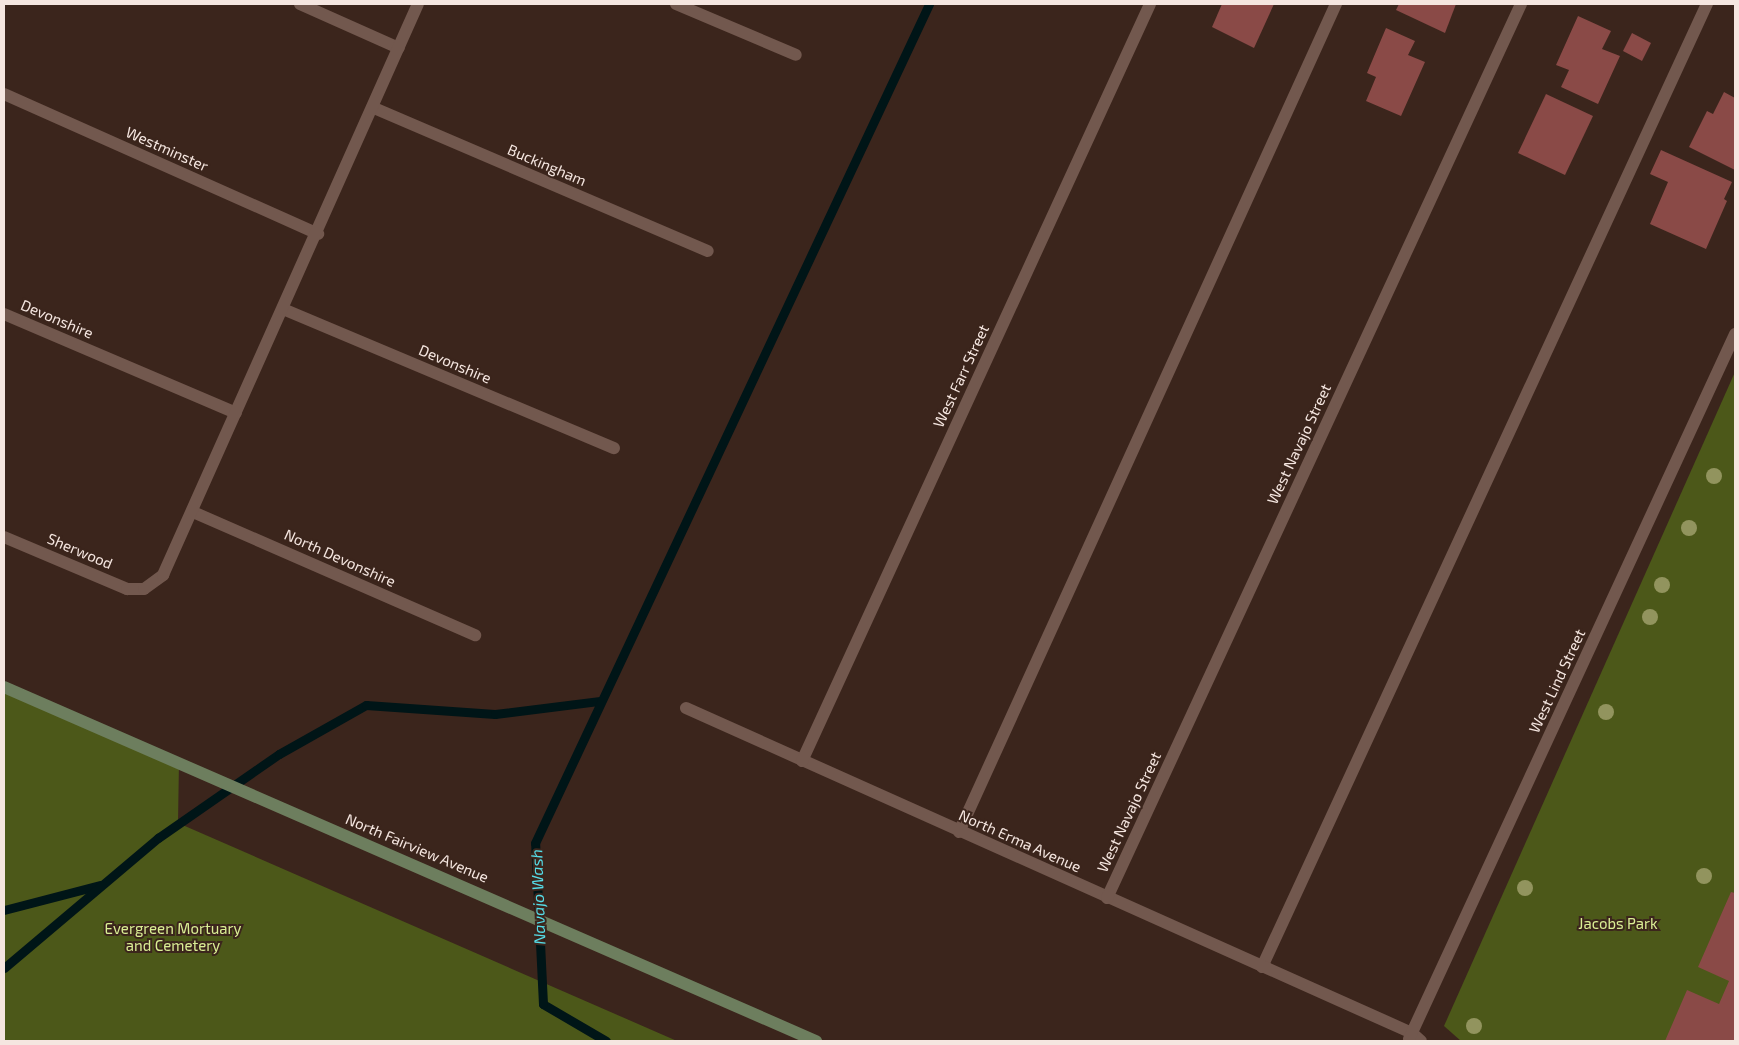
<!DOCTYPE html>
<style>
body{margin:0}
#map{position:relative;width:1739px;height:1045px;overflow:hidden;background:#3b251c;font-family:"Exo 2",sans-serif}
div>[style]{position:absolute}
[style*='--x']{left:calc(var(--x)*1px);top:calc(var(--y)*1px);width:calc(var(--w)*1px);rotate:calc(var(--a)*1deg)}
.green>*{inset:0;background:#4c5819}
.stream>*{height:9px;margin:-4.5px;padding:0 4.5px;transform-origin:4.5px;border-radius:4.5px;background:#001517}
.building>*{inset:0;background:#8a4a47}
.lane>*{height:12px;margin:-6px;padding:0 6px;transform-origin:6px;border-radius:6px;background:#72584e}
.street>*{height:12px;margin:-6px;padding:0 6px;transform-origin:6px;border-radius:6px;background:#72584e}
.secondary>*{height:12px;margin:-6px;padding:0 6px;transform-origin:6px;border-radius:6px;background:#6d7e5e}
.trees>*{width:16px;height:16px;margin:-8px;border-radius:50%;background:#92945e}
span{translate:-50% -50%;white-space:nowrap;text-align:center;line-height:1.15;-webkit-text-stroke:4px #3b251c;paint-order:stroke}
.street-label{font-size:15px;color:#f5e6e0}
.park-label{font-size:15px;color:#daee94}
.water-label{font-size:16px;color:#55dce7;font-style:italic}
.frame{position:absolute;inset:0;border:5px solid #f5e6e0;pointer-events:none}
</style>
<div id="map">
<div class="green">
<div style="clip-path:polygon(1735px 372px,1735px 1041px,1461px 1041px,1444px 1026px)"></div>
<div style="clip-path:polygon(4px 686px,179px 762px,178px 823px,677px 1041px,4px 1041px)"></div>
</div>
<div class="stream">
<div style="--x:4;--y:910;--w:99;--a:-14.6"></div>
<div style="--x:4;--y:968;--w:202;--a:-40.2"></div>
<div style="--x:158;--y:838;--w:147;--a:-34.8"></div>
<div style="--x:279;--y:754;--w:100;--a:-29.4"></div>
<div style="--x:366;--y:705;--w:129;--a:4"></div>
<div style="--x:495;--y:714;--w:106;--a:-7.1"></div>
<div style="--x:606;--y:1041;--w:73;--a:-149.6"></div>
<div style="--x:543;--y:1004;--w:161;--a:-92.8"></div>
<div style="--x:535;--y:843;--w:927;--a:-64.84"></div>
</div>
<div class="building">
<div style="clip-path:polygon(1222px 4px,1274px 4px,1254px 48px,1212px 27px)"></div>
<div style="clip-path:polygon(1399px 4px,1456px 4px,1445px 33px,1396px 10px)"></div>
<div style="clip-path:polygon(1578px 16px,1611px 31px,1602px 49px,1620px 56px,1598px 104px,1561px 87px,1569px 70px,1556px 65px)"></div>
<div style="clip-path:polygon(1386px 28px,1415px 41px,1408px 55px,1425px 62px,1401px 116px,1366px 101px,1376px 77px,1367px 73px)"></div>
<div style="clip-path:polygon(1632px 33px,1651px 43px,1642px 61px,1623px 51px)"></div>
<div style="clip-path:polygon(1724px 92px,1735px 98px,1735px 170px,1689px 147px,1707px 111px,1713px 114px)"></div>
<div style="clip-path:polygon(1546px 94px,1593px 116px,1565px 175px,1518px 153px)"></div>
<div style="clip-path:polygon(1661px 150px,1732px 182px,1724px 199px,1727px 201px,1706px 249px,1650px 224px,1668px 182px,1650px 174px)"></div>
<div style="clip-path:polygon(1731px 892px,1735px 893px,1735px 1041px,1665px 1041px,1687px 990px,1719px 1004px,1729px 981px,1698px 967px)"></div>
</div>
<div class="lane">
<div style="--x:300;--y:4;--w:108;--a:24"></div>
<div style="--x:676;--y:4;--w:130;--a:23"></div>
<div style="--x:4;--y:94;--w:344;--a:24"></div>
<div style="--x:374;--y:108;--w:363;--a:23.2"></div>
<div style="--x:283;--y:309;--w:359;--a:22.8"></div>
<div style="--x:4;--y:314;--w:252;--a:23.1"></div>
<div style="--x:193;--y:512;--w:308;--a:23.6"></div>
<div style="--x:4;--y:537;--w:134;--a:22.9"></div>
<div style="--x:127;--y:589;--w:17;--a:0"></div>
<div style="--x:144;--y:589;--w:24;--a:-36"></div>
<div style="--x:163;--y:575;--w:625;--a:-65.94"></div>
<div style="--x:959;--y:832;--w:910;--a:-65.52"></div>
<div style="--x:1262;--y:967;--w:1061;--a:-65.2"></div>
</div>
<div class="street">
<div style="--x:686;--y:708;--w:795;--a:24.12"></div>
<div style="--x:1412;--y:1033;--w:12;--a:42"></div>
<div style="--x:802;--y:761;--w:833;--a:-65.31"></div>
<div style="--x:1107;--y:898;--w:985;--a:-65.15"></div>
<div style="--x:1409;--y:1039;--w:777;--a:-65.18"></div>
</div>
<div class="secondary">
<div style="--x:4;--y:687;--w:886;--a:23.56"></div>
</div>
<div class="trees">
<div style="left:1714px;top:476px"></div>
<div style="left:1689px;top:528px"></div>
<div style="left:1662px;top:585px"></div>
<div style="left:1650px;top:617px"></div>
<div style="left:1606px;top:712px"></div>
<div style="left:1704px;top:876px"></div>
<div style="left:1525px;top:888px"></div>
<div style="left:1474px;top:1026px"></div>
</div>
<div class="street-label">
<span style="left:167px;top:149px;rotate:24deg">Westminster</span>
<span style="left:547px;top:165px;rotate:23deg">Buckingham</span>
<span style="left:57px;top:319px;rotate:23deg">Devonshire</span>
<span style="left:455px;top:364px;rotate:23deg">Devonshire</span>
<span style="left:961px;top:376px;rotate:-65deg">West Farr Street</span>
<span style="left:1299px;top:444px;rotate:-65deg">West Navajo Street</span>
<span style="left:80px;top:551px;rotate:23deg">Sherwood</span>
<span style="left:340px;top:558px;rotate:24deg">North Devonshire</span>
<span style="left:1557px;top:681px;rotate:-65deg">West Lind Street</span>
<span style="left:1129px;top:812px;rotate:-65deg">West Navajo Street</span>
<span style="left:1020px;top:841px;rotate:24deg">North Erma Avenue</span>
<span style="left:417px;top:848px;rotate:23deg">North Fairview Avenue</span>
</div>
<div class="park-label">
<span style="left:1618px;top:924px">Jacobs Park</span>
<span style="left:173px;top:937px">Evergreen Mortuary<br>and Cemetery</span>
</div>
<div class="water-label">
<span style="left:538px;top:897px;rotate:-92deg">Navajo Wash</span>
</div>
<div class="frame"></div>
</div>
